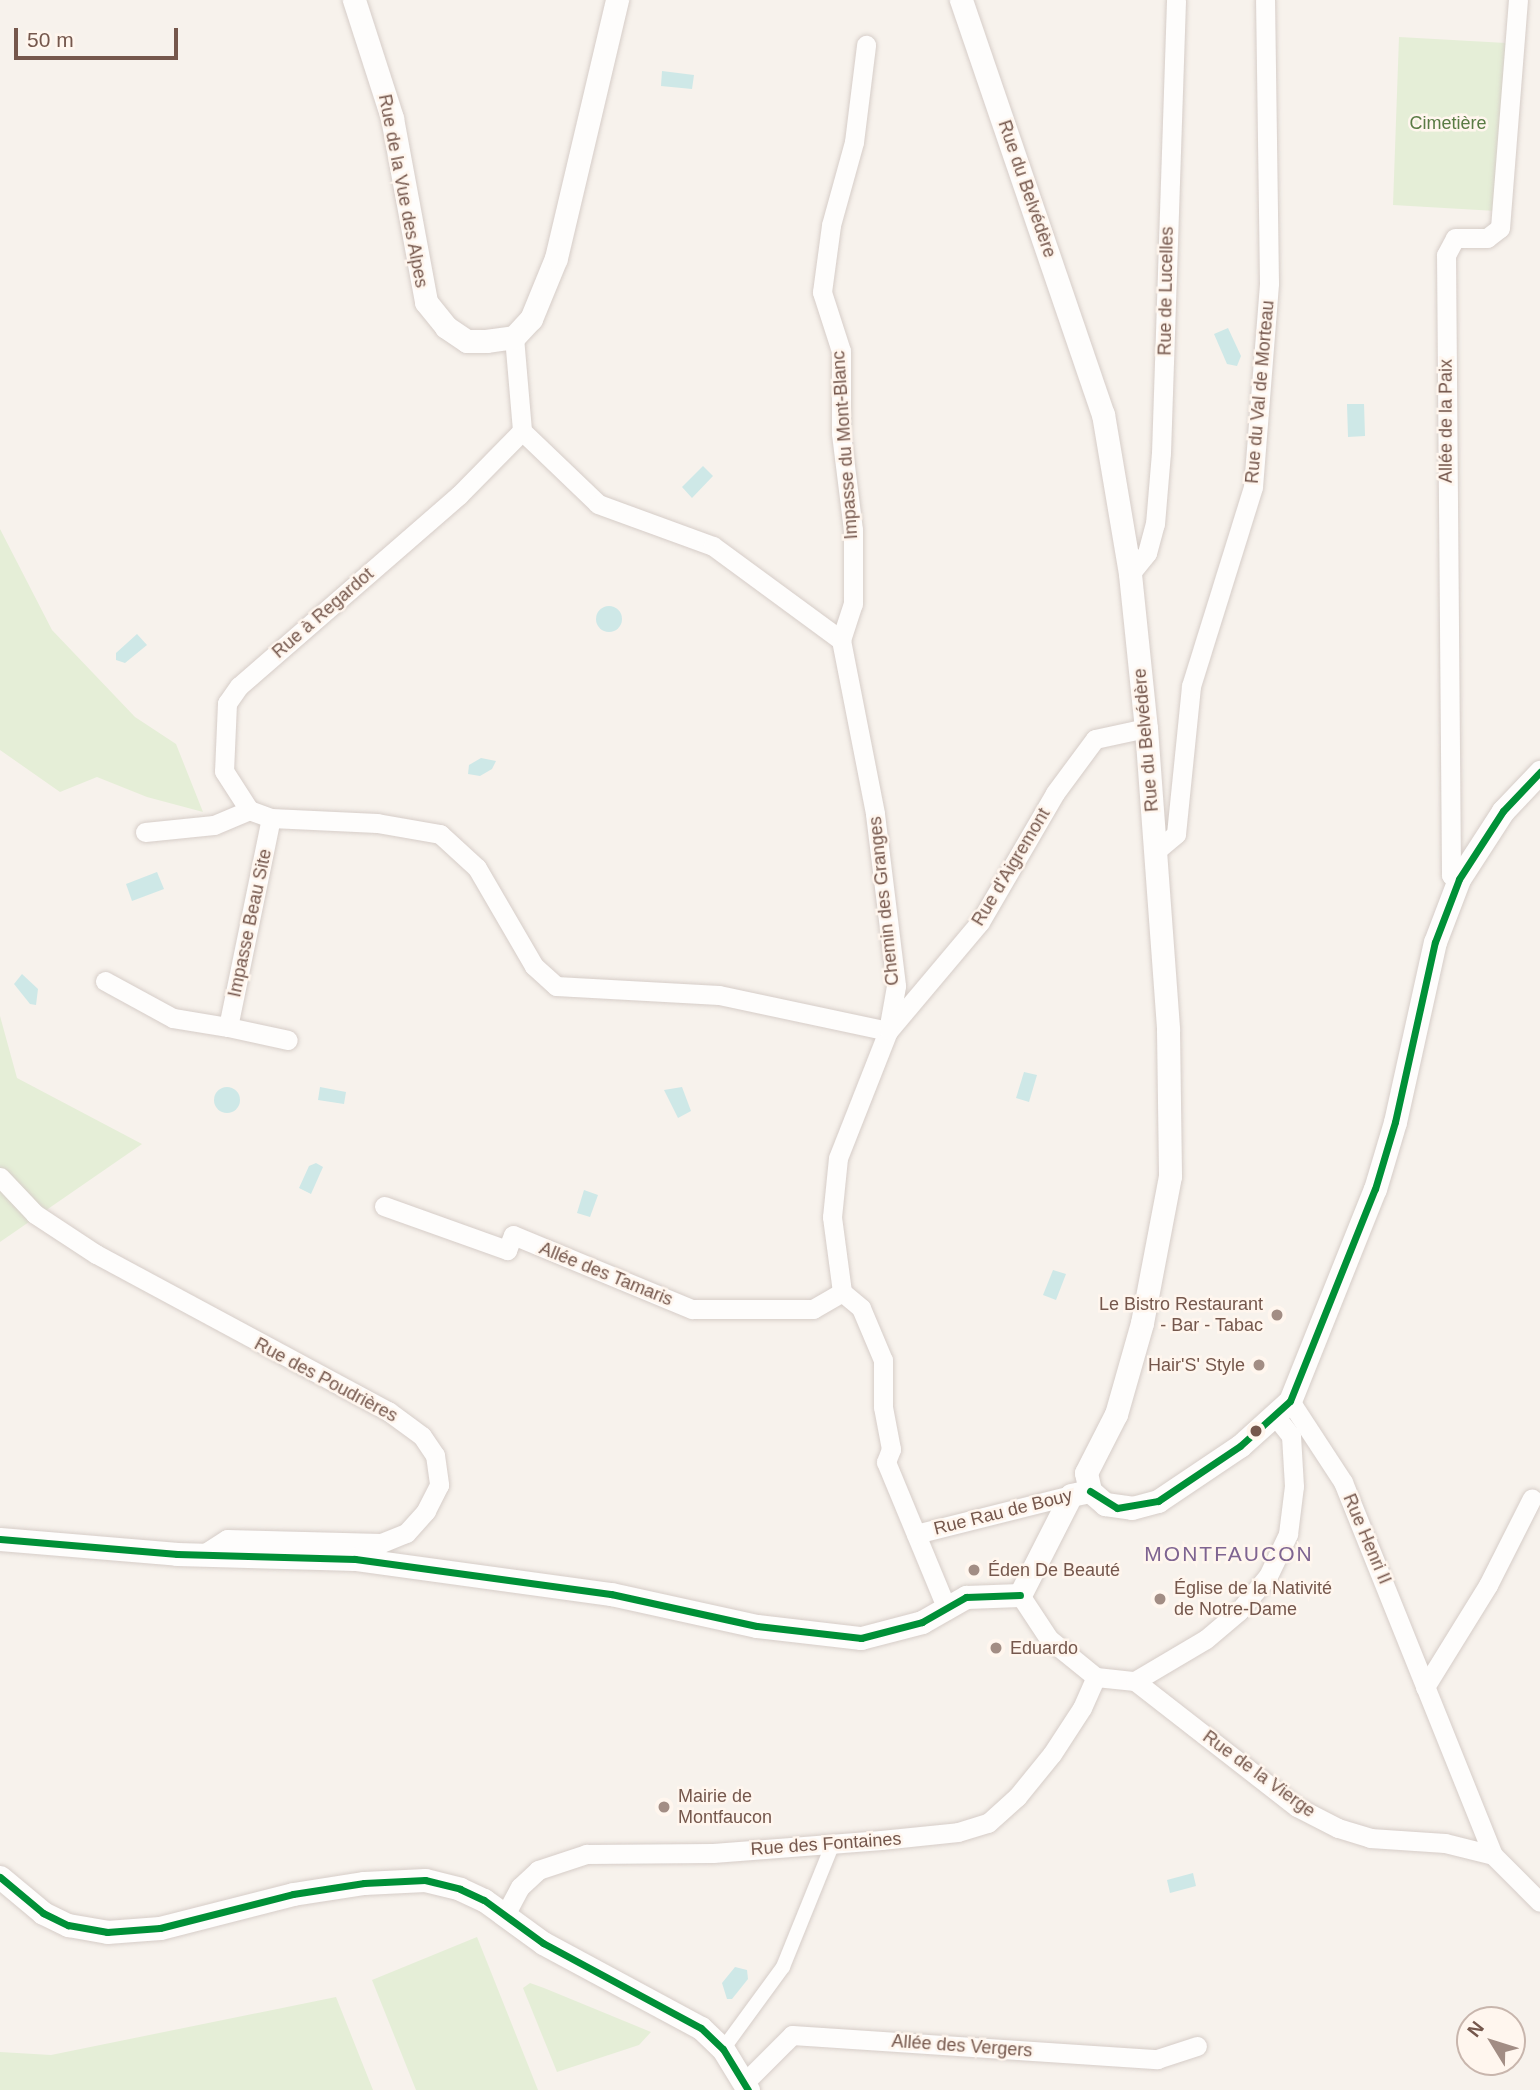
<!DOCTYPE html>
<meta charset="utf-8">
<style>
body{margin:0}
#map{position:relative;width:1540px;height:2090px;overflow:hidden;background:#f7f2ec;font-family:Arial,sans-serif}
div>[style]{position:absolute}
[style*='--x']{left:calc(var(--x)*1px);top:calc(var(--y)*1px);width:calc(var(--w)*1px);rotate:calc(var(--a)*1deg)}
.green>*{inset:0;background:#e5eed7}
.water>*{inset:0;background:#cee8e7}
.round{border-radius:50%}
.roads{filter:drop-shadow(0 0 2px #d6cdc8) drop-shadow(0 0 2px #d6cdc8)}
.pedestrian>*{height:14px;margin:-7px;padding:0 7px;transform-origin:7px;border-radius:7px;background:#fefdfc}
.minor>*{height:19px;margin:-9.5px;padding:0 9.5px;transform-origin:9.5px;border-radius:9.5px;background:#fefdfc}
.tertiary>*{height:23px;margin:-11.5px;padding:0 11.5px;transform-origin:11.5px;border-radius:11.5px;background:#fefdfc}
.bus-1>*{height:7px;margin:-3.5px;padding:0 3.5px;transform-origin:3.5px;border-radius:3.5px;background:#009037}
.dots>*{width:19px;height:19px;translate:-50% -50%;box-sizing:border-box;border:4px solid #fff6ee;border-radius:50%}
span{translate:-50% -50%;white-space:nowrap;text-align:center;line-height:1.15;-webkit-text-stroke:5px #fff6ee;paint-order:stroke}
.park-label{font-size:18px;color:#597b44}
.street-label{font-size:18px;color:#75574c}
.poi-label{font-size:18px;color:#75574c}
.right{translate:-100% -50%;text-align:right}
.left{translate:0 -50%;text-align:left}
.quarter-label{font-size:21px;color:#7e6491;letter-spacing:2px}
.north{position:absolute;left:1456px;top:2006px;width:70px;height:70px;box-sizing:border-box;background:#fff6ee;border:2px solid #c8b6ad;border-radius:50%;rotate:308deg;font-size:19px;font-weight:700;line-height:28px;text-align:center;color:#75574c}
.north::after{content:'';display:block;margin:auto;width:24px;height:32px;background:#a28d84;clip-path:polygon(50% 0,100% 100%,50% 72%,0 100%)}
.scale{position:absolute;left:14px;top:28px;width:164px;height:32px;box-sizing:border-box;border:4px solid #75574c;border-top:0;padding-left:9px;font-size:21px;line-height:24px;white-space:nowrap;color:#75574c;-webkit-text-stroke:5px #fff6ee;paint-order:stroke}
</style>
<div id="map">
<div class="green">
<div style="clip-path:polygon(1399px 37px,1506px 43px,1496px 211px,1393px 205px)"></div>
<div style="clip-path:polygon(0 529px,52px 630px,135px 717px,176px 744px,203px 812px,147px 797px,97px 777px,60px 792px,0 750px)"></div>
<div style="clip-path:polygon(0 1016px,17px 1078px,142px 1144px,0 1242px)"></div>
<div style="clip-path:polygon(477px 1937px,538px 2090px,416px 2090px,372px 1980px)"></div>
<div style="clip-path:polygon(530px 1983px,544px 1988px,651px 2032px,639px 2045px,557px 2072px,523px 1988px)"></div>
<div style="clip-path:polygon(336px 1997px,373px 2090px,0 2090px,0 2052px,51px 2055px)"></div>
</div>
<div class="water">
<div style="clip-path:polygon(662px 71px,694px 75px,692px 89px,661px 86px)"></div>
<div style="clip-path:polygon(1228px 328px,1241px 356px,1237px 366px,1227px 364px,1214px 334px)"></div>
<div style="clip-path:polygon(1347px 404px,1364px 404px,1365px 436px,1348px 437px)"></div>
<div style="clip-path:polygon(703px 466px,713px 476px,692px 498px,682px 487px)"></div>
<div class="round" style="left:596px;top:606px;width:26px;height:26px"></div>
<div style="clip-path:polygon(137px 634px,147px 645px,125px 663px,116px 660px,116px 653px)"></div>
<div style="clip-path:polygon(481px 758px,496px 761px,492px 769px,480px 776px,468px 774px,469px 765px)"></div>
<div style="clip-path:polygon(157px 872px,164px 889px,132px 901px,126px 884px)"></div>
<div style="clip-path:polygon(22px 974px,38px 989px,36px 1005px,30px 1004px,14px 984px)"></div>
<div style="clip-path:polygon(1024px 1072px,1037px 1075px,1029px 1102px,1016px 1098px)"></div>
<div style="clip-path:polygon(320px 1087px,346px 1092px,344px 1104px,318px 1100px)"></div>
<div style="clip-path:polygon(682px 1087px,691px 1111px,678px 1118px,664px 1090px)"></div>
<div class="round" style="left:214px;top:1087px;width:26px;height:26px"></div>
<div style="clip-path:polygon(316px 1163px,323px 1167px,311px 1194px,299px 1188px,309px 1166px)"></div>
<div style="clip-path:polygon(584px 1190px,598px 1195px,590px 1217px,577px 1213px)"></div>
<div style="clip-path:polygon(1053px 1270px,1066px 1274px,1056px 1300px,1043px 1295px)"></div>
<div style="clip-path:polygon(1193px 1873px,1196px 1886px,1170px 1893px,1167px 1880px)"></div>
<div style="clip-path:polygon(735px 1967px,747px 1970px,748px 1979px,732px 1999px,727px 1999px,722px 1983px)"></div>
</div>
<div class="roads">
<div class="pedestrian">
<div style="--x:723;--y:2049;--w:102;--a:-53.8"></div>
<div style="--x:783;--y:1967;--w:134;--a:-68"></div>
</div>
<div class="minor">
<div style="--x:514;--y:337;--w:94;--a:85.1"></div>
<div style="--x:522;--y:431;--w:105;--a:43.8"></div>
<div style="--x:598;--y:504;--w:122;--a:20.1"></div>
<div style="--x:713;--y:546;--w:159;--a:36.3"></div>
<div style="--x:841;--y:640;--w:177;--a:78.9"></div>
<div style="--x:875;--y:814;--w:173;--a:83"></div>
<div style="--x:896;--y:986;--w:46;--a:100.1"></div>
<div style="--x:888;--y:1031;--w:136;--a:111.5"></div>
<div style="--x:838;--y:1158;--w:59;--a:95.8"></div>
<div style="--x:832;--y:1217;--w:76;--a:82.4"></div>
<div style="--x:842;--y:1292;--w:25;--a:40"></div>
<div style="--x:861;--y:1308;--w:56;--a:67.1"></div>
<div style="--x:883;--y:1360;--w:47;--a:90"></div>
<div style="--x:883;--y:1407;--w:43;--a:79.2"></div>
<div style="--x:891;--y:1449;--w:14;--a:111"></div>
<div style="--x:886;--y:1462;--w:157;--a:67.5"></div>
<div style="--x:522;--y:431;--w:90;--a:134.5"></div>
<div style="--x:459;--y:495;--w:291;--a:139"></div>
<div style="--x:239;--y:686;--w:21;--a:125"></div>
<div style="--x:227;--y:703;--w:68;--a:92.5"></div>
<div style="--x:224;--y:771;--w:46;--a:57.3"></div>
<div style="--x:249;--y:810;--w:23;--a:20"></div>
<div style="--x:271;--y:818;--w:106;--a:2.7"></div>
<div style="--x:377;--y:823;--w:64;--a:9.9"></div>
<div style="--x:440;--y:834;--w:50;--a:42.6"></div>
<div style="--x:477;--y:868;--w:113;--a:59.8"></div>
<div style="--x:534;--y:966;--w:30;--a:42"></div>
<div style="--x:556;--y:986;--w:163;--a:3.2"></div>
<div style="--x:719;--y:995;--w:173;--a:12"></div>
<div style="--x:1130;--y:574;--w:27;--a:-51"></div>
<div style="--x:1147;--y:553;--w:30;--a:-75"></div>
<div style="--x:1155;--y:524;--w:71;--a:-85.2"></div>
<div style="--x:1161;--y:453;--w:453;--a:-88.1"></div>
<div style="--x:841;--y:640;--w:38;--a:-72"></div>
<div style="--x:853;--y:604;--w:74;--a:-90"></div>
<div style="--x:853;--y:530;--w:98;--a:-97.1"></div>
<div style="--x:841;--y:433;--w:82;--a:-90"></div>
<div style="--x:841;--y:351;--w:62;--a:-107.9"></div>
<div style="--x:822;--y:292;--w:68;--a:-82.3"></div>
<div style="--x:831;--y:225;--w:86;--a:-74.5"></div>
<div style="--x:854;--y:142;--w:98;--a:-82.9"></div>
<div style="--x:145;--y:832;--w:69;--a:-5.8"></div>
<div style="--x:214;--y:825;--w:38;--a:-23"></div>
<div style="--x:1157;--y:850;--w:25;--a:-40"></div>
<div style="--x:1176;--y:834;--w:149;--a:-84.2"></div>
<div style="--x:1191;--y:686;--w:208;--a:-72.7"></div>
<div style="--x:1253;--y:487;--w:205;--a:-85.5"></div>
<div style="--x:1269;--y:283;--w:283;--a:-90.8"></div>
<div style="--x:1459;--y:879;--w:9;--a:-153"></div>
<div style="--x:1451;--y:875;--w:620;--a:-90.46"></div>
<div style="--x:1446;--y:255;--w:19;--a:-62"></div>
<div style="--x:1455;--y:238;--w:32;--a:0"></div>
<div style="--x:1487;--y:238;--w:16;--a:-38"></div>
<div style="--x:1500;--y:228;--w:229;--a:-85.5"></div>
<div style="--x:105;--y:981;--w:77;--a:28.6"></div>
<div style="--x:173;--y:1018;--w:56;--a:9.3"></div>
<div style="--x:228;--y:1027;--w:213;--a:-78.4"></div>
<div style="--x:228;--y:1027;--w:61;--a:12.2"></div>
<div style="--x:889;--y:1030;--w:141;--a:-49.9"></div>
<div style="--x:980;--y:922;--w:149;--a:-59.8"></div>
<div style="--x:1055;--y:793;--w:67;--a:-53.5"></div>
<div style="--x:1095;--y:739;--w:52;--a:-12.2"></div>
<div style="--x:0;--y:1177;--w:51;--a:46.6"></div>
<div style="--x:35;--y:1214;--w:73;--a:33.3"></div>
<div style="--x:96;--y:1254;--w:332;--a:28.3"></div>
<div style="--x:388;--y:1411;--w:42;--a:36.3"></div>
<div style="--x:422;--y:1436;--w:23;--a:56"></div>
<div style="--x:435;--y:1455;--w:30;--a:82"></div>
<div style="--x:439;--y:1485;--w:29;--a:117"></div>
<div style="--x:426;--y:1511;--w:30;--a:132"></div>
<div style="--x:406;--y:1533;--w:27;--a:158"></div>
<div style="--x:381;--y:1543;--w:154;--a:-178.5"></div>
<div style="--x:227;--y:1539;--w:24;--a:147"></div>
<div style="--x:384;--y:1206;--w:131;--a:19.7"></div>
<div style="--x:507;--y:1250;--w:16;--a:-68"></div>
<div style="--x:513;--y:1235;--w:194;--a:22.5"></div>
<div style="--x:692;--y:1309;--w:121;--a:0"></div>
<div style="--x:813;--y:1309;--w:34;--a:-30"></div>
<div style="--x:1290;--y:1401;--w:97;--a:56.8"></div>
<div style="--x:1343;--y:1482;--w:402;--a:68.1"></div>
<div style="--x:916;--y:1534;--w:160;--a:-14.1"></div>
<div style="--x:1020;--y:1595;--w:53;--a:56.6"></div>
<div style="--x:1049;--y:1639;--w:60;--a:39"></div>
<div style="--x:1096;--y:1677;--w:39;--a:6"></div>
<div style="--x:1135;--y:1681;--w:205;--a:37.9"></div>
<div style="--x:1297;--y:1807;--w:46;--a:27.1"></div>
<div style="--x:1338;--y:1828;--w:34;--a:17"></div>
<div style="--x:1370;--y:1838;--w:75;--a:3.8"></div>
<div style="--x:1445;--y:1843;--w:49;--a:14"></div>
<div style="--x:1493;--y:1855;--w:66;--a:45"></div>
<div style="--x:1135;--y:1681;--w:82;--a:-30.6"></div>
<div style="--x:1206;--y:1639;--w:43;--a:-40.3"></div>
<div style="--x:1239;--y:1611;--w:45;--a:-50.4"></div>
<div style="--x:1268;--y:1576;--w:47;--a:-64.5"></div>
<div style="--x:1288;--y:1534;--w:48;--a:-82.9"></div>
<div style="--x:1294;--y:1486;--w:50;--a:-93.4"></div>
<div style="--x:1291;--y:1436;--w:23;--a:-128"></div>
<div style="--x:1425;--y:1687;--w:120;--a:-58.3"></div>
<div style="--x:1488;--y:1585;--w:97;--a:-63.2"></div>
<div style="--x:505;--y:1915;--w:32;--a:-62"></div>
<div style="--x:520;--y:1887;--w:25;--a:-43"></div>
<div style="--x:538;--y:1870;--w:51;--a:-18.4"></div>
<div style="--x:586;--y:1854;--w:127;--a:-0.5"></div>
<div style="--x:713;--y:1853;--w:169;--a:-4.4"></div>
<div style="--x:881;--y:1840;--w:77;--a:-5.9"></div>
<div style="--x:958;--y:1832;--w:31;--a:-17"></div>
<div style="--x:988;--y:1823;--w:39;--a:-42"></div>
<div style="--x:1017;--y:1797;--w:55;--a:-50.9"></div>
<div style="--x:1052;--y:1754;--w:55;--a:-56.9"></div>
<div style="--x:1082;--y:1708;--w:34;--a:-66"></div>
<div style="--x:744;--y:2083;--w:68;--a:-45"></div>
<div style="--x:792;--y:2035;--w:366;--a:3.8"></div>
<div style="--x:1157;--y:2059;--w:42;--a:-18"></div>
</div>
<div class="tertiary">
<div style="--x:354;--y:0;--w:124;--a:72.1"></div>
<div style="--x:392;--y:118;--w:187;--a:79.5"></div>
<div style="--x:426;--y:302;--w:32;--a:51"></div>
<div style="--x:446;--y:327;--w:25;--a:34"></div>
<div style="--x:467;--y:341;--w:19;--a:0"></div>
<div style="--x:486;--y:341;--w:28;--a:-8"></div>
<div style="--x:514;--y:337;--w:25;--a:-47"></div>
<div style="--x:531;--y:319;--w:66;--a:-67.7"></div>
<div style="--x:556;--y:258;--w:265;--a:-76.7"></div>
<div style="--x:961;--y:0;--w:438;--a:71.1"></div>
<div style="--x:1103;--y:414;--w:162;--a:80.4"></div>
<div style="--x:1130;--y:574;--w:155;--a:84.1"></div>
<div style="--x:1146;--y:728;--w:303;--a:85.8"></div>
<div style="--x:1168;--y:1030;--w:146;--a:89.2"></div>
<div style="--x:1170;--y:1176;--w:150;--a:100.8"></div>
<div style="--x:1142;--y:1323;--w:95;--a:105.9"></div>
<div style="--x:1116;--y:1414;--w:66;--a:117"></div>
<div style="--x:1086;--y:1473;--w:18;--a:77"></div>
<div style="--x:1090;--y:1491;--w:20;--a:41"></div>
<div style="--x:1105;--y:1504;--w:27;--a:8"></div>
<div style="--x:1132;--y:1508;--w:27;--a:-15"></div>
<div style="--x:1158;--y:1501;--w:99;--a:-33.9"></div>
<div style="--x:1240;--y:1446;--w:67;--a:-42"></div>
<div style="--x:1290;--y:1401;--w:228;--a:-68.2"></div>
<div style="--x:1375;--y:1189;--w:70;--a:-73.4"></div>
<div style="--x:1395;--y:1122;--w:184;--a:-77.5"></div>
<div style="--x:1435;--y:942;--w:67;--a:-69.1"></div>
<div style="--x:1459;--y:879;--w:81;--a:-57.1"></div>
<div style="--x:1503;--y:811;--w:54;--a:-46.5"></div>
<div style="--x:0;--y:1539;--w:178;--a:4.8"></div>
<div style="--x:177;--y:1554;--w:178;--a:1.6"></div>
<div style="--x:355;--y:1559;--w:258;--a:7.8"></div>
<div style="--x:611;--y:1594;--w:149;--a:12.4"></div>
<div style="--x:757;--y:1626;--w:105;--a:6.6"></div>
<div style="--x:861;--y:1638;--w:63;--a:-14.7"></div>
<div style="--x:922;--y:1622;--w:51;--a:-29.6"></div>
<div style="--x:966;--y:1597;--w:54;--a:-2.1"></div>
<div style="--x:1020;--y:1595;--w:112;--a:-63"></div>
<div style="--x:1071;--y:1495;--w:19;--a:-12"></div>
<div style="--x:0;--y:1877;--w:56;--a:39.9"></div>
<div style="--x:43;--y:1913;--w:28;--a:26"></div>
<div style="--x:68;--y:1925;--w:40;--a:10"></div>
<div style="--x:107;--y:1932;--w:53;--a:-4.3"></div>
<div style="--x:160;--y:1928;--w:137;--a:-14.3"></div>
<div style="--x:293;--y:1894;--w:72;--a:-8.8"></div>
<div style="--x:364;--y:1883;--w:61;--a:-2.8"></div>
<div style="--x:425;--y:1880;--w:36;--a:14"></div>
<div style="--x:460;--y:1889;--w:26;--a:25"></div>
<div style="--x:484;--y:1900;--w:73;--a:36.1"></div>
<div style="--x:543;--y:1943;--w:179;--a:28.3"></div>
<div style="--x:701;--y:2028;--w:30;--a:44"></div>
<div style="--x:723;--y:2049;--w:48;--a:58.6"></div>
</div>
</div>
<div class="bus-1">
<div style="--x:1090;--y:1491;--w:32;--a:32"></div>
<div style="--x:1117;--y:1508;--w:42;--a:-9.7"></div>
<div style="--x:1158;--y:1501;--w:99;--a:-33.9"></div>
<div style="--x:1240;--y:1446;--w:67;--a:-42"></div>
<div style="--x:1290;--y:1401;--w:228;--a:-68.2"></div>
<div style="--x:1375;--y:1189;--w:70;--a:-73.4"></div>
<div style="--x:1395;--y:1122;--w:184;--a:-77.5"></div>
<div style="--x:1435;--y:942;--w:67;--a:-69.1"></div>
<div style="--x:1459;--y:879;--w:81;--a:-57.1"></div>
<div style="--x:1503;--y:811;--w:54;--a:-46.5"></div>
<div style="--x:0;--y:1539;--w:178;--a:4.8"></div>
<div style="--x:177;--y:1554;--w:178;--a:1.6"></div>
<div style="--x:355;--y:1559;--w:258;--a:7.8"></div>
<div style="--x:611;--y:1594;--w:149;--a:12.4"></div>
<div style="--x:757;--y:1626;--w:105;--a:6.6"></div>
<div style="--x:861;--y:1638;--w:63;--a:-14.7"></div>
<div style="--x:922;--y:1622;--w:51;--a:-29.6"></div>
<div style="--x:966;--y:1597;--w:54;--a:-2.1"></div>
<div style="--x:0;--y:1877;--w:56;--a:39.9"></div>
<div style="--x:43;--y:1913;--w:28;--a:26"></div>
<div style="--x:68;--y:1925;--w:40;--a:10"></div>
<div style="--x:107;--y:1932;--w:53;--a:-4.3"></div>
<div style="--x:160;--y:1928;--w:137;--a:-14.3"></div>
<div style="--x:293;--y:1894;--w:72;--a:-8.8"></div>
<div style="--x:364;--y:1883;--w:61;--a:-2.8"></div>
<div style="--x:425;--y:1880;--w:36;--a:14"></div>
<div style="--x:460;--y:1889;--w:26;--a:25"></div>
<div style="--x:484;--y:1900;--w:73;--a:36.1"></div>
<div style="--x:543;--y:1943;--w:179;--a:28.3"></div>
<div style="--x:701;--y:2028;--w:30;--a:44"></div>
<div style="--x:723;--y:2049;--w:48;--a:58.6"></div>
</div>
<div class="dots">
<div style="left:1277px;top:1315px;background:#a28d84"></div>
<div style="left:1259px;top:1365px;background:#a28d84"></div>
<div style="left:1256px;top:1431px;background:#75574c"></div>
<div style="left:974px;top:1570px;background:#a28d84"></div>
<div style="left:1160px;top:1599px;background:#a28d84"></div>
<div style="left:996px;top:1648px;background:#a28d84"></div>
<div style="left:664px;top:1807px;background:#a28d84"></div>
</div>
<div class="park-label">
<span style="left:1448px;top:123px">Cimetière</span>
</div>
<div class="street-label">
<span style="left:1027px;top:189px;rotate:71deg">Rue du Belvédère</span>
<span style="left:403px;top:191px;rotate:79deg">Rue de la Vue des Alpes</span>
<span style="left:1166px;top:291px;rotate:-89deg">Rue de Lucelles</span>
<span style="left:1260px;top:392px;rotate:-85deg">Rue du Val de Morteau</span>
<span style="left:1446px;top:421px;rotate:-90deg">Allée de la Paix</span>
<span style="left:845px;top:445px;rotate:-94deg">Impasse du Mont-Blanc</span>
<span style="left:323px;top:613px;rotate:-41deg">Rue à Regardot</span>
<span style="left:1146px;top:740px;rotate:-95deg">Rue du Belvédère</span>
<span style="left:1011px;top:867px;rotate:-59deg">Rue d'Aigremont</span>
<span style="left:884px;top:901px;rotate:-96deg">Chemin des Granges</span>
<span style="left:250px;top:923px;rotate:-78deg">Impasse Beau Site</span>
<span style="left:606px;top:1274px;rotate:22deg">Allée des Tamaris</span>
<span style="left:326px;top:1380px;rotate:28deg">Rue des Poudrières</span>
<span style="left:1003px;top:1512px;rotate:-14deg">Rue Rau de Bouy</span>
<span style="left:1367px;top:1539px;rotate:67deg">Rue Henri II</span>
<span style="left:1259px;top:1774px;rotate:36deg">Rue de la Vierge</span>
<span style="left:826px;top:1844px;rotate:-4deg">Rue des Fontaines</span>
<span style="left:962px;top:2046px;rotate:4deg">Allée des Vergers</span>
</div>
<div class="poi-label">
<span class="right" style="left:1263px;top:1315px">Le Bistro Restaurant<br>- Bar - Tabac</span>
<span class="right" style="left:1245px;top:1365px">Hair'S' Style</span>
<span class="left" style="left:988px;top:1570px">Éden De Beauté</span>
<span class="left" style="left:1174px;top:1599px">Église de la Nativité<br>de Notre-Dame</span>
<span class="left" style="left:1010px;top:1648px">Eduardo</span>
<span class="left" style="left:678px;top:1807px">Mairie de<br>Montfaucon</span>
</div>
<div class="quarter-label">
<span style="left:1229px;top:1554px">MONTFAUCON</span>
</div>
<div class="north">N</div>
<div class="scale">50 m</div>
</div>
